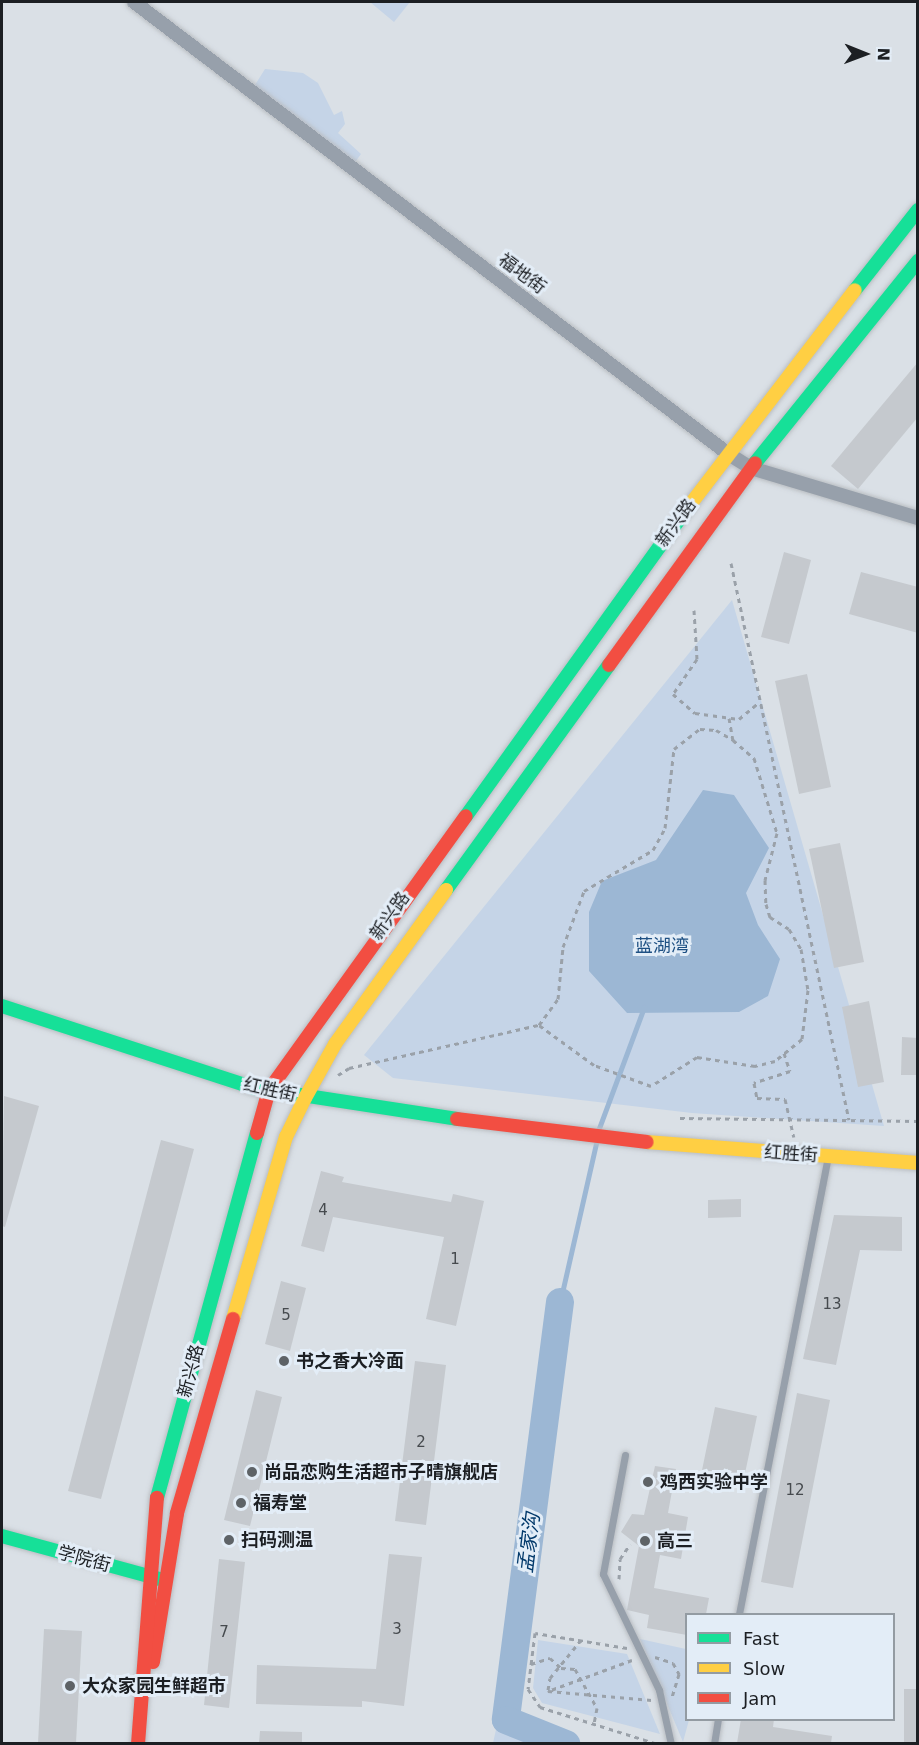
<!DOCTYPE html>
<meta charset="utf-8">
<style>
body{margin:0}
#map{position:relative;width:919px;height:1745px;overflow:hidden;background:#dae0e6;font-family:"DejaVu Sans","Noto Sans SC",sans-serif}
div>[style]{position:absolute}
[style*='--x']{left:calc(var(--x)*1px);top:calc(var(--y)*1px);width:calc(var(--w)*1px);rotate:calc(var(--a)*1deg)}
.green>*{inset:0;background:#c5d4e7}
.water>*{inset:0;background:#9cb7d4}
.stream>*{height:4.5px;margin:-2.25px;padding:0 2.25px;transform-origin:2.25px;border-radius:2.25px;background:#9cb7d4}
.river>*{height:28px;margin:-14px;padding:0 14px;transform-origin:14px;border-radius:14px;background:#9cb7d4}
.building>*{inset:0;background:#c5c9ce}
.path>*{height:3px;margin-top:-1.5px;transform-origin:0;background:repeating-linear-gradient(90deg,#9aa1a9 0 4.5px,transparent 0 9px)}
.roads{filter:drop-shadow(0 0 2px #b9bdc2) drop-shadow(0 0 2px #b9bdc2)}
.lane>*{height:7px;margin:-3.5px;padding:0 3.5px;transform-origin:3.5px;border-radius:3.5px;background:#97a0ab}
.street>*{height:14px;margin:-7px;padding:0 7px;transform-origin:7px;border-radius:7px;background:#97a0ab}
.fast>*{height:14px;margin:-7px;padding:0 7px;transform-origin:7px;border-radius:7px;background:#16e098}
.slow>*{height:14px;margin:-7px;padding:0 7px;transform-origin:7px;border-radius:7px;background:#ffcf43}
.jam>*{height:14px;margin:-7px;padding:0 7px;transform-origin:7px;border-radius:7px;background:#f24e42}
.dots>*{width:16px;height:16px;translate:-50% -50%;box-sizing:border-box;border:3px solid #e3edf7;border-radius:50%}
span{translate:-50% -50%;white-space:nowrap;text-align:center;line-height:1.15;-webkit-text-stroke:6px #e3edf7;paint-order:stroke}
.number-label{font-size:15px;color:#464a4e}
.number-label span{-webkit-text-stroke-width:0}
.street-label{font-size:18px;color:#1c1f23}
.park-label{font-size:18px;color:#1e5083}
.poi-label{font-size:18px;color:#1c1f23;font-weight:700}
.left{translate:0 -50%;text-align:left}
.water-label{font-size:20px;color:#02396a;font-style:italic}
.frame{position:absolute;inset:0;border:3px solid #1c1f23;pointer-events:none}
.legend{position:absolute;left:685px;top:1613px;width:210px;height:108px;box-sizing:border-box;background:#e3edf7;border:2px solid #939ba2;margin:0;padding:8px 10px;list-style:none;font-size:18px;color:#1c1f23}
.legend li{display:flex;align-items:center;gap:12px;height:30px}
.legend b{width:30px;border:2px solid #939ba2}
.north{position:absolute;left:835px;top:24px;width:60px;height:60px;-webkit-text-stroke:4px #e3edf7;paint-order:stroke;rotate:91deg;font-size:16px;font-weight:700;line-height:24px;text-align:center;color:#1c1f23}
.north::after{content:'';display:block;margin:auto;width:21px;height:27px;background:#1c1f23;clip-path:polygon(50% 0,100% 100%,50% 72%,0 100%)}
</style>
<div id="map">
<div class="green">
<div style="clip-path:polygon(370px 2px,410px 2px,394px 22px)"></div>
<div style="clip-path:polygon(265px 69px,303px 73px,318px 83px,334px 115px,342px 111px,345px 124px,338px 133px,361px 154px,353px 165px,253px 88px)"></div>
<div style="clip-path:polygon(732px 600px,884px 1126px,692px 1113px,393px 1078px,364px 1055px)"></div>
<div style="clip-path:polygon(640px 1639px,686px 1649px,689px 1720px,683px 1742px)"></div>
<div style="clip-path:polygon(538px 1640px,627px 1654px,660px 1734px,542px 1703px,533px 1688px)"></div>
<div style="clip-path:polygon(497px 1725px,544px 1743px,493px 1743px)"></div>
</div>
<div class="water">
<div style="clip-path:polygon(703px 790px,734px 795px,769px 848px,746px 893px,758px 925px,780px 959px,768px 996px,739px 1012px,627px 1013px,589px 971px,589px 912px,602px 881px,656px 860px)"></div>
</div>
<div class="stream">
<div style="--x:598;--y:1131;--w:132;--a:-69.6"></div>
<div style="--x:560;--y:1302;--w:167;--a:-77.2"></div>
</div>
<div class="river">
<div style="--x:560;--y:1302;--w:421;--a:97.4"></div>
<div style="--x:506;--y:1720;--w:65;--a:21.8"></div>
</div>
<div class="building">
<div style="clip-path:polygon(918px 362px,918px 417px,858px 489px,831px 466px)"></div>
<div style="clip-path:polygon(784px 552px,811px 560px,789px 644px,761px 637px)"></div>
<div style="clip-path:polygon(861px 572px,918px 587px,918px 633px,849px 614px)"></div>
<div style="clip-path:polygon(807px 674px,831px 787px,799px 794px,775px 681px)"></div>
<div style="clip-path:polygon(840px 843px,864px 962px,834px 968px,809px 849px)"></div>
<div style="clip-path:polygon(869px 1001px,884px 1082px,858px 1087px,842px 1007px)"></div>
<div style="clip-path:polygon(902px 1037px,918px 1038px,918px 1075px,901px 1075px)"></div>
<div style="clip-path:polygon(4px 1096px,39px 1106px,5px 1227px,2px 1226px)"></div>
<div style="clip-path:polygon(161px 1140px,194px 1149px,101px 1499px,68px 1491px)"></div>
<div style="clip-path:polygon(321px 1171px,344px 1177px,342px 1182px,451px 1202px,453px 1194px,484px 1201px,456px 1326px,426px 1319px,444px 1237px,333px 1217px,324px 1252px,301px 1246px)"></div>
<div style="clip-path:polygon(741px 1199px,741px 1217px,708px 1218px,708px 1200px)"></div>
<div style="clip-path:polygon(834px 1215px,902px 1217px,902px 1251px,860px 1250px,836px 1365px,803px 1359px)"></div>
<div style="clip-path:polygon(281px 1281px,306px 1288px,290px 1351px,265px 1344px)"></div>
<div style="clip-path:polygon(415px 1361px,446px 1365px,426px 1525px,395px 1521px)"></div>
<div style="clip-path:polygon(256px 1390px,282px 1397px,250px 1526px,224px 1520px)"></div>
<div style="clip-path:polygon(797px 1393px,830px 1400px,793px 1588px,761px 1582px)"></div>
<div style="clip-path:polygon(715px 1407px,757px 1416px,743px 1483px,701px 1475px)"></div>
<div style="clip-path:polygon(655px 1466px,676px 1469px,668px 1513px,688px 1517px,681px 1559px,660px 1555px,654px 1588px,709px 1598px,706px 1614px,687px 1614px,687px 1635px,647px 1628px,649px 1615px,627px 1610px,639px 1546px,621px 1532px,632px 1514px,644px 1515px)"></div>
<div style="clip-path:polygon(389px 1554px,422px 1557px,404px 1706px,362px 1701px,362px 1707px,256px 1704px,257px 1665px,376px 1669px)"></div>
<div style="clip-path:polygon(219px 1559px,245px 1562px,229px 1708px,204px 1705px)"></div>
<div style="clip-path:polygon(44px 1629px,82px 1631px,76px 1743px,38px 1743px)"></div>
<div style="clip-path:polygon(904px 1689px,918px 1689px,918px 1743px,904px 1743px)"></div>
<div style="clip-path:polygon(741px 1719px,774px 1719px,773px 1727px,832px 1736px,831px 1743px,737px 1743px)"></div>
<div style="clip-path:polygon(260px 1731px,302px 1732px,302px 1743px,259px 1743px)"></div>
</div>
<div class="path">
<div style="--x:731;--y:563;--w:569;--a:78.04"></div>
<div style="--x:694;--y:610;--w:49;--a:86.5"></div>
<div style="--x:697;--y:659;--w:42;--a:124.4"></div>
<div style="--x:673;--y:694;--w:29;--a:41"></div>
<div style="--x:695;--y:713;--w:44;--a:7.8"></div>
<div style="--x:739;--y:719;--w:26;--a:-40"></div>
<div style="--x:729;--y:718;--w:22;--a:80"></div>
<div style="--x:784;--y:1053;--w:19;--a:72"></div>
<div style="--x:790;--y:1071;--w:38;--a:162"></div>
<div style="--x:754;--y:1083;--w:15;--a:79"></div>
<div style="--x:757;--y:1098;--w:28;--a:2"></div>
<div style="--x:785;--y:1099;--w:39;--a:77"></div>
<div style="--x:338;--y:1075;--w:13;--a:-32"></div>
<div style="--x:349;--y:1068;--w:195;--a:-12.8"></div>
<div style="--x:539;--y:1025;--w:32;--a:-54"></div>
<div style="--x:558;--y:999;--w:52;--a:-84.5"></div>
<div style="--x:563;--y:947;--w:60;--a:-69.4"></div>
<div style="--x:584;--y:891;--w:80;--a:-30.7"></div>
<div style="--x:653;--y:850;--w:25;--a:-61"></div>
<div style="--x:665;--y:828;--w:80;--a:-83.5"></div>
<div style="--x:674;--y:749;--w:33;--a:-38"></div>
<div style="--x:700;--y:729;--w:16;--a:4"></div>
<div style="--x:716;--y:730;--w:20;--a:30"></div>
<div style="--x:733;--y:740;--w:28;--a:41"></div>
<div style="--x:754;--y:758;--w:78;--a:73"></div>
<div style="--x:777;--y:833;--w:49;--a:104.3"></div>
<div style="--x:765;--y:880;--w:24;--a:88"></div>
<div style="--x:766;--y:904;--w:14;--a:73"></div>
<div style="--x:770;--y:917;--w:22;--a:32"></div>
<div style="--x:789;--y:929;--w:23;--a:59"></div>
<div style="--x:801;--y:949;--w:42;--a:80.3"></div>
<div style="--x:808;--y:990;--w:49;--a:97"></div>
<div style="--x:802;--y:1039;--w:35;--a:141"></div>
<div style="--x:775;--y:1061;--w:21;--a:166"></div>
<div style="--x:755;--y:1066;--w:59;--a:-171.2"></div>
<div style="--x:697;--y:1057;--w:54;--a:147.8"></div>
<div style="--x:651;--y:1086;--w:61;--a:-159.8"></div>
<div style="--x:594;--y:1065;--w:68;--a:-144"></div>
<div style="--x:680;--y:1118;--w:238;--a:0.7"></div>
<div style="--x:619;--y:1579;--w:20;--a:-87"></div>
<div style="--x:620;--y:1559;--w:18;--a:-56"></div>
<div style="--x:627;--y:1648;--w:93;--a:-170.7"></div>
<div style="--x:535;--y:1633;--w:56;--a:97.1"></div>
<div style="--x:528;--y:1689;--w:22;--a:56"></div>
<div style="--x:540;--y:1707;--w:124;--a:17.4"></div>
<div style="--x:655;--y:1657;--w:19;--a:18"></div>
<div style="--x:673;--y:1663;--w:13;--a:61"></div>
<div style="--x:679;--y:1674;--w:24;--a:107"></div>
<div style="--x:632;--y:1660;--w:90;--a:159.7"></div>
<div style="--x:548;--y:1691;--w:104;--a:4.9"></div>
<div style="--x:531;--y:1664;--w:20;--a:-18"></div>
<div style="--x:550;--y:1658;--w:15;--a:42"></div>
<div style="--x:561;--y:1668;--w:14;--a:4"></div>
<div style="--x:575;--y:1669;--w:45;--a:60.6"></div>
<div style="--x:597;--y:1708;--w:16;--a:101"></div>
<div style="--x:548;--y:1690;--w:12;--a:-81"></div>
<div style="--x:550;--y:1678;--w:49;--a:-50.8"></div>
</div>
<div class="roads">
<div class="lane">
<div style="--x:625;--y:1455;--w:121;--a:100.5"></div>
<div style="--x:603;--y:1574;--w:129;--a:64.2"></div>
<div style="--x:659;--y:1690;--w:55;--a:77.5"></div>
<div style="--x:739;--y:1614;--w:467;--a:-79"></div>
<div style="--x:714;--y:1744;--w:24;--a:-81"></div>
</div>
<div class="street">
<div style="--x:134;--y:2;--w:745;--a:37.25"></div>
<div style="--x:727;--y:453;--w:28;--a:32"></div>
<div style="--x:751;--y:468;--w:174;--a:16.7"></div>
</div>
<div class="fast">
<div style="--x:855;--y:290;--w:102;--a:-51.8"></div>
<div style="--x:755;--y:463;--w:260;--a:-51.1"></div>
<div style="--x:466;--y:816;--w:372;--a:-54.3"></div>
<div style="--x:446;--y:890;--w:278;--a:-54.1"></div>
<div style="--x:2;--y:1006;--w:266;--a:18"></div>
<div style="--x:255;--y:1088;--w:204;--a:8.7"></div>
<div style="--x:157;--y:1498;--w:378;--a:-74.7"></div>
<div style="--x:2;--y:1536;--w:163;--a:15.3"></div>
</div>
<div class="slow">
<div style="--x:683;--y:514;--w:282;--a:-52.5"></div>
<div style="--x:647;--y:1142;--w:272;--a:4.4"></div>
<div style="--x:233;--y:1319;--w:190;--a:-73.8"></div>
<div style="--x:286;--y:1137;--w:43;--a:-64"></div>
<div style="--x:305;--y:1098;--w:62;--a:-60.9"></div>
<div style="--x:335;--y:1044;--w:190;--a:-54.2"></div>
</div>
<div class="jam">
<div style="--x:609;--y:665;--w:249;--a:-54.1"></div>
<div style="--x:457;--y:1119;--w:191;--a:6.9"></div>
<div style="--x:257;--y:1133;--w:45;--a:-74.4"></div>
<div style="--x:269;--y:1090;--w:337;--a:-54.3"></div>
<div style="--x:153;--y:1662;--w:151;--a:-80.8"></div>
<div style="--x:177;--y:1513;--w:202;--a:-73.9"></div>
<div style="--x:138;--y:1744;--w:247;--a:-85.6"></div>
</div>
</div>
<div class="dots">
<div style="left:284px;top:1361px;background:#5e6367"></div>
<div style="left:252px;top:1472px;background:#5e6367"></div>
<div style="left:648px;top:1482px;background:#5e6367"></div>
<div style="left:241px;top:1503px;background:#5e6367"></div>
<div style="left:229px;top:1540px;background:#5e6367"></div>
<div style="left:645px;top:1541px;background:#5e6367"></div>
<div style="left:70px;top:1686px;background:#5e6367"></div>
</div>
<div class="number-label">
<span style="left:323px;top:1211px">4</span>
<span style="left:455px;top:1260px">1</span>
<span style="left:832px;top:1305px">13</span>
<span style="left:286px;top:1316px">5</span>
<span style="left:421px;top:1443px">2</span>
<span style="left:795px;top:1491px">12</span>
<span style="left:397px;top:1630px">3</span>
<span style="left:224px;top:1633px">7</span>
</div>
<div class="street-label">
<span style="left:522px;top:274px;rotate:37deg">福地街</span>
<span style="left:676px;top:523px;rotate:-54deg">新兴路</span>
<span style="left:390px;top:916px;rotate:-55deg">新兴路</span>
<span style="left:270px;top:1090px;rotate:13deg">红胜街</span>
<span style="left:791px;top:1154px;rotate:4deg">红胜街</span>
<span style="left:191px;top:1371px;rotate:-75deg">新兴路</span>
<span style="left:84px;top:1559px;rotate:15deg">学院街</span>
</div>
<div class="park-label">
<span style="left:662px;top:946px">蓝湖湾</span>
</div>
<div class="poi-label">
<span class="left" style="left:296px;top:1361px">书之香大冷面</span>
<span class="left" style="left:264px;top:1472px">尚品恋购生活超市子晴旗舰店</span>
<span class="left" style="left:660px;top:1482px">鸡西实验中学</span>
<span class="left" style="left:253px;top:1503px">福寿堂</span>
<span class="left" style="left:241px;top:1540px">扫码测温</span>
<span class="left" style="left:657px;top:1541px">高三</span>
<span class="left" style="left:82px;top:1686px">大众家园生鲜超市</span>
</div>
<div class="water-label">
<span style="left:529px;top:1543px;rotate:-83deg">孟家沟</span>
</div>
<div class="frame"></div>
<ul class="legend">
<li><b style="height:8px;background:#16e098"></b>Fast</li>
<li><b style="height:8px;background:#ffcf43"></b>Slow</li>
<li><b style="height:8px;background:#f24e42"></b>Jam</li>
</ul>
<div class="north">N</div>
</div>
